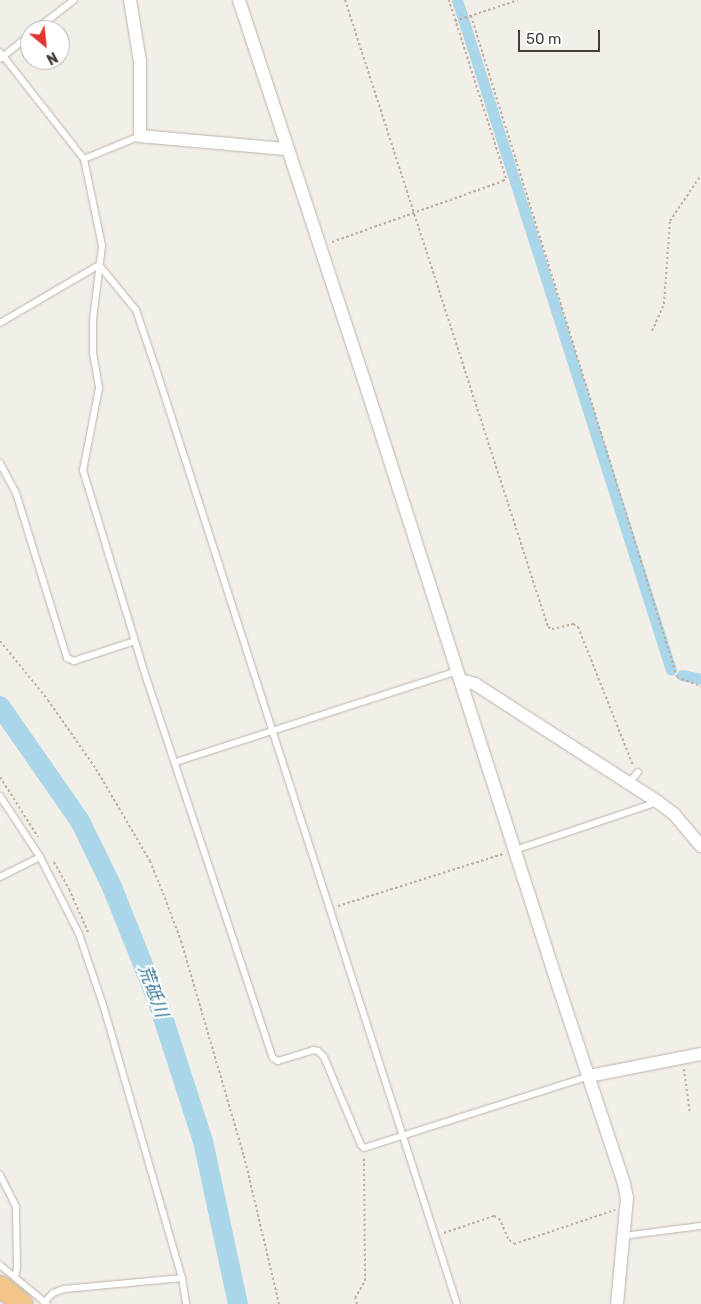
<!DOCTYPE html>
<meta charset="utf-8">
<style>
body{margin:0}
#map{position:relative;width:701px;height:1304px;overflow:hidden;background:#f2eee8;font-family:Rubik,"Noto Sans JP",sans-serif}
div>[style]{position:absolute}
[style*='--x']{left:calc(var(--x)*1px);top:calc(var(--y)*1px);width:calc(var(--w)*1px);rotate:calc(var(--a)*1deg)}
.canal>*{height:11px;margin:-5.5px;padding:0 5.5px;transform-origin:5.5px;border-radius:5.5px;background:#aad6e9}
.river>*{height:20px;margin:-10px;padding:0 10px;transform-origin:10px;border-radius:10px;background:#aad6e9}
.path>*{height:2px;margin-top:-1px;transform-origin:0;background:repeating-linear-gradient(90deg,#bdae9e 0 2.5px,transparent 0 5px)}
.roads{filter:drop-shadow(0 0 1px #bcb4ab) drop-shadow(0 0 1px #bcb4ab)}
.service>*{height:6px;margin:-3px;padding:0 3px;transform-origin:3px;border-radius:3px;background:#fff}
.minor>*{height:12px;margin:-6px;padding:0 6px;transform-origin:6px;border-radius:6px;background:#fff}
.trunk>*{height:21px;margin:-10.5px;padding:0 10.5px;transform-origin:10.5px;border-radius:10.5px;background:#f2c58a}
span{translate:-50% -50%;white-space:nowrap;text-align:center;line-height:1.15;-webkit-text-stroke:4.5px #fff;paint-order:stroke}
.water-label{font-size:18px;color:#377996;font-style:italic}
.north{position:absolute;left:20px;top:20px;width:50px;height:50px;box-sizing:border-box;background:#fff;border:1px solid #b4b2af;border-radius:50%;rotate:152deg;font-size:14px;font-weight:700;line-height:20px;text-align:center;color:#443e37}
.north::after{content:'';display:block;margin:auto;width:18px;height:22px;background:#e4332d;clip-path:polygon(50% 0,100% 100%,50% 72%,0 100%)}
.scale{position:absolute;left:518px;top:30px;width:82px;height:22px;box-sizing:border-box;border:2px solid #443e37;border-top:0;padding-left:6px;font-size:15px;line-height:18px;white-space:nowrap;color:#443e37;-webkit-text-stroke:4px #fff;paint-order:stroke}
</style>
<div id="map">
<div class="canal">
<div style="--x:457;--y:0;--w:703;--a:72.29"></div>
<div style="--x:682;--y:675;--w:19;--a:12"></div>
</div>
<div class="river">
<div style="--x:0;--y:706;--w:140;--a:55.2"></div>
<div style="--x:80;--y:821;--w:73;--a:64.1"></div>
<div style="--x:112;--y:887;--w:124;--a:68.2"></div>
<div style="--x:158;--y:1002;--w:146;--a:72.1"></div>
<div style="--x:203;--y:1141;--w:167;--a:77.9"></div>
</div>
<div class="path">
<div style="--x:345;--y:0;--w:659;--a:72.06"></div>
<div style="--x:548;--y:627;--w:4;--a:27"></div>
<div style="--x:552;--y:629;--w:22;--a:-13"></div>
<div style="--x:573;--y:624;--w:6;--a:31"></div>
<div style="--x:578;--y:627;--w:149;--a:68.3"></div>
<div style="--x:471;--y:16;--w:692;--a:72.69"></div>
<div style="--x:677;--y:677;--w:26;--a:21"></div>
<div style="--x:455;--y:21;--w:66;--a:-18.4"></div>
<div style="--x:332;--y:242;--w:182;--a:-19.6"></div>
<div style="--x:503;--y:181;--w:4;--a:-45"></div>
<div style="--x:506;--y:178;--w:187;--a:-107.8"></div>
<div style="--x:652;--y:331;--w:30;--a:-66"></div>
<div style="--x:664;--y:304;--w:83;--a:-85.9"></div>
<div style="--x:670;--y:221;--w:55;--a:-56"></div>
<div style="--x:0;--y:641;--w:76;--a:50.9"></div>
<div style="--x:48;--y:700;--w:84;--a:55.2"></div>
<div style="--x:96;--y:769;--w:107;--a:59.6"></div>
<div style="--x:150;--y:861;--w:35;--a:68"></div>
<div style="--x:163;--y:893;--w:51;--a:69.4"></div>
<div style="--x:181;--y:941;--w:224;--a:73.7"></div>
<div style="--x:244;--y:1156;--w:152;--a:76.7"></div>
<div style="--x:0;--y:777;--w:71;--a:57.7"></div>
<div style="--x:54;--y:862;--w:31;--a:61"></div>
<div style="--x:69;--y:889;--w:47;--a:66.2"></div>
<div style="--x:338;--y:906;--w:173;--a:-17.5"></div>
<div style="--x:684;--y:1069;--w:45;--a:82.4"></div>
<div style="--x:444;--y:1233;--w:53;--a:-18.8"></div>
<div style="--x:494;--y:1216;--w:5;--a:22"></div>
<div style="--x:499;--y:1218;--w:24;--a:66"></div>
<div style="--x:509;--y:1240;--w:6;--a:39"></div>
<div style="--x:514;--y:1244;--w:107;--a:-18.6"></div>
<div style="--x:357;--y:1304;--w:6;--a:-108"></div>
<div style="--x:355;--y:1298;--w:20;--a:-60"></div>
<div style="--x:365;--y:1281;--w:125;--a:-90.5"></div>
</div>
<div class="roads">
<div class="service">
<div style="--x:35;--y:30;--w:49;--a:-37.6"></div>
<div style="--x:0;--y:52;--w:136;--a:51.9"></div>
<div style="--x:84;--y:159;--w:89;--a:78.3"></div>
<div style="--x:102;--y:246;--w:74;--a:97"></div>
<div style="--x:93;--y:319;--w:34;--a:90"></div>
<div style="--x:93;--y:353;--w:36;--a:80"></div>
<div style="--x:99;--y:388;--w:84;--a:101"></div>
<div style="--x:83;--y:470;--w:220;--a:73.1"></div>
<div style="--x:147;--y:680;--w:398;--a:71.6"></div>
<div style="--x:273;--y:1058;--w:6;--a:31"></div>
<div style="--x:278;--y:1061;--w:37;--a:-17"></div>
<div style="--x:313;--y:1050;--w:5;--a:11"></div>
<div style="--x:318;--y:1051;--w:8;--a:45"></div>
<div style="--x:324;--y:1057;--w:95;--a:67.2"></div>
<div style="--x:361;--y:1145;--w:4;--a:45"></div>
<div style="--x:364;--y:1148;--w:236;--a:-17.7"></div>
<div style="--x:0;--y:59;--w:38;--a:-39"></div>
<div style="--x:84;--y:159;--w:61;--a:-22.3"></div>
<div style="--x:99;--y:265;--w:58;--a:50.6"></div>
<div style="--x:136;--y:310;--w:65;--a:71.3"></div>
<div style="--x:157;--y:372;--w:979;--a:72.16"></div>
<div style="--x:0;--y:323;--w:115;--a:-30.4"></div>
<div style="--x:0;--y:463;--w:34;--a:62"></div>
<div style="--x:16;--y:493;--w:173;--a:72.8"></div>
<div style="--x:67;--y:658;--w:8;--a:23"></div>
<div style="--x:74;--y:661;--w:64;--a:-18.2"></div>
<div style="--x:176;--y:762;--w:295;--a:-17.9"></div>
<div style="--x:629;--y:783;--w:14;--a:-51"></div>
<div style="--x:0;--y:796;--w:73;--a:56.7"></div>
<div style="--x:40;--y:857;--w:86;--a:63.1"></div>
<div style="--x:79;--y:934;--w:78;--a:71.3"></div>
<div style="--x:104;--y:1008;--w:281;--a:73.9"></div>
<div style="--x:182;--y:1278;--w:26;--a:81"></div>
<div style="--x:515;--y:850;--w:151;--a:-18.6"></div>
<div style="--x:0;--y:877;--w:45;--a:-26.6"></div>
<div style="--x:0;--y:1175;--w:36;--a:63"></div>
<div style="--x:16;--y:1207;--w:61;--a:89.1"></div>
<div style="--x:17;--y:1268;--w:9;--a:103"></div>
<div style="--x:623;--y:1236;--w:79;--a:-7.3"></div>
<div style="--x:0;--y:1265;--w:61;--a:39.7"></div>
<div style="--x:44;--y:1302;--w:13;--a:-45"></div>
<div style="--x:53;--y:1293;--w:12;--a:-20"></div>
<div style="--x:64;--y:1289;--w:119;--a:-5.3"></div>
</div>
<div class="minor">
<div style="--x:130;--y:0;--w:63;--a:80.8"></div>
<div style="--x:140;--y:62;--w:74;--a:90"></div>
<div style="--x:140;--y:136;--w:148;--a:5.1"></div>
<div style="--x:239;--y:0;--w:400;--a:71.8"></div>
<div style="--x:364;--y:380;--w:626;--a:72.23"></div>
<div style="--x:555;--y:976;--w:219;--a:71.6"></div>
<div style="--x:624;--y:1184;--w:14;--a:78"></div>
<div style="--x:627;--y:1198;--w:106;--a:95.4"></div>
<div style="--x:460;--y:680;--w:16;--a:15"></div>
<div style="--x:475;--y:684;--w:218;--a:32.8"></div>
<div style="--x:658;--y:802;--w:20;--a:37"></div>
<div style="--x:674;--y:814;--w:42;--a:49.8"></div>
<div style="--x:589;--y:1076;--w:114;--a:-11.1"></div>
</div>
<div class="trunk">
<div style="--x:0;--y:1286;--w:28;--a:39"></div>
</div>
</div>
<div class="water-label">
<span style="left:153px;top:991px;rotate:70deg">荒砥川</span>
</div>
<div class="north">N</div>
<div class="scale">50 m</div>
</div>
